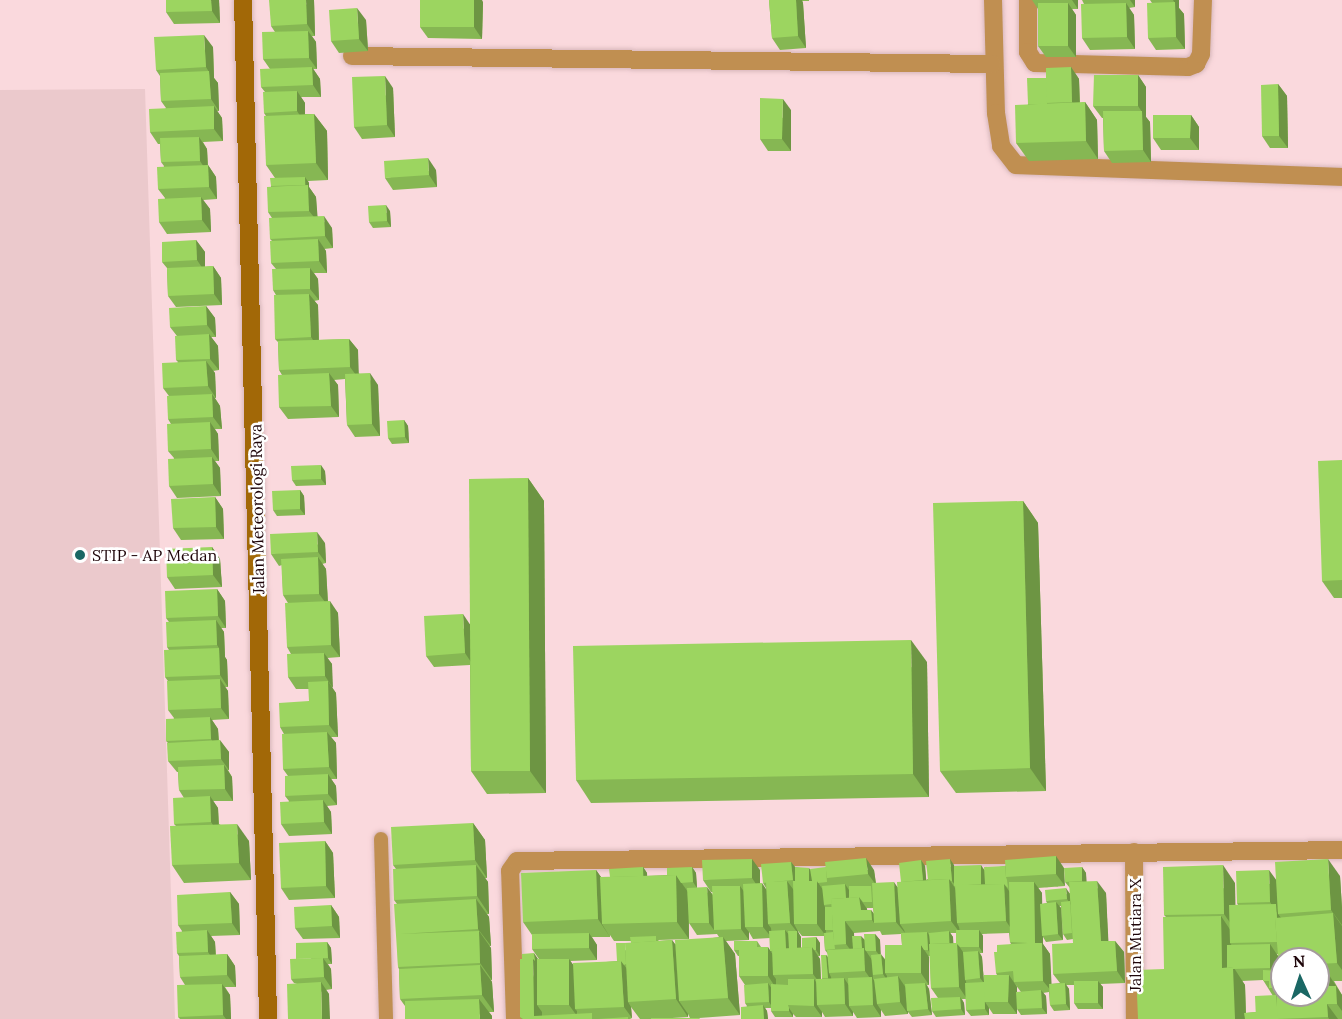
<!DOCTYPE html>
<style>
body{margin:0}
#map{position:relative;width:1342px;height:1019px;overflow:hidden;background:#fad9dd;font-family:Lora,serif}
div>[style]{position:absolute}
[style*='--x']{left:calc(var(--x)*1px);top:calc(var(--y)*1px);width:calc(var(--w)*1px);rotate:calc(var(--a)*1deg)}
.built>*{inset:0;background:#ebc9cc}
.roads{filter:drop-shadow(0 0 2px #d7b7bb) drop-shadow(0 0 2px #d7b7bb)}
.lane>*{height:14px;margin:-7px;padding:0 7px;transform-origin:7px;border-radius:7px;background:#c08f51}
.street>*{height:18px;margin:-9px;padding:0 9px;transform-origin:9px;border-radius:9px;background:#c08f51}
.secondary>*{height:18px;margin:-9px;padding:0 9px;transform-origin:9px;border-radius:9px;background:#a26807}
.wall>*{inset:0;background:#86b753}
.shaded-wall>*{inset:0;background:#6d9543}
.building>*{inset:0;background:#9cd560}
.dots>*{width:16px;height:16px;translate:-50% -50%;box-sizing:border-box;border:3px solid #fff;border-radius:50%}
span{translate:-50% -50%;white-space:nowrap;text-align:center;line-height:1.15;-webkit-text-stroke:5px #fff;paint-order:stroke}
.street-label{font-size:16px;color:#1e0509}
.poi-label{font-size:16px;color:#1e0509}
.left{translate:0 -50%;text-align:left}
.north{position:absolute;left:1270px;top:947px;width:60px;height:60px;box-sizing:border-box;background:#fff;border:2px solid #a59b9d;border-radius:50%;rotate:357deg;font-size:16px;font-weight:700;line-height:24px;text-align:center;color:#1e0509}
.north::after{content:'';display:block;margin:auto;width:21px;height:27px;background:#1a6764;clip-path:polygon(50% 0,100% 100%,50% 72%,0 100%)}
</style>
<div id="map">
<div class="built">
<div style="clip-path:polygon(145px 89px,175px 1019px,0 1019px,0 90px)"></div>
</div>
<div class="roads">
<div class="lane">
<div style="--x:381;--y:839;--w:180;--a:88.4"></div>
</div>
<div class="street">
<div style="--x:993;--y:0;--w:113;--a:88.5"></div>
<div style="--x:996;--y:113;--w:33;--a:81"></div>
<div style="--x:1001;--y:146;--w:24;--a:52"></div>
<div style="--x:1016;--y:165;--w:326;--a:2.1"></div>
<div style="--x:1028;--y:0;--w:52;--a:90"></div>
<div style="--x:1028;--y:52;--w:13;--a:58"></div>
<div style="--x:1035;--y:63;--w:153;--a:1.5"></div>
<div style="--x:1188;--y:67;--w:9;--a:-21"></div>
<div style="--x:1196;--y:64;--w:11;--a:-63"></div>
<div style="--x:1201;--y:54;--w:54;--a:-87.9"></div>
<div style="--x:352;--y:56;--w:640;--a:0.72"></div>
<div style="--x:1134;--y:852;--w:167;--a:89.7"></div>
<div style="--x:515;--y:1019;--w:148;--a:-91.9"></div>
<div style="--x:510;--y:871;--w:12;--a:-55"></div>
<div style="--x:517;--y:861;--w:825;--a:-0.76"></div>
</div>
<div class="secondary">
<div style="--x:243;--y:0;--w:1019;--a:88.59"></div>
</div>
</div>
<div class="wall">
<div style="clip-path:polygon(219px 0,220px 23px,174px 24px,166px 12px)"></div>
<div style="clip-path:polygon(314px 0,315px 36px,312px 36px,316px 42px,317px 69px,313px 69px,320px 79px,321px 97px,301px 97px,305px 103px,305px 114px,314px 114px,327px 131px,328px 180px,308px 181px,309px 183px,309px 187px,316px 197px,317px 216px,332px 228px,333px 248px,324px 249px,326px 251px,327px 273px,314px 273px,318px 279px,319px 300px,314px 301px,318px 305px,319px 340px,349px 339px,358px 350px,358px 373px,378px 385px,380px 436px,355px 437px,347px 425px,345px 379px,334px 380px,338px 385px,339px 417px,288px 419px,279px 407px,282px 375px,279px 370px,278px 342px,275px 339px,276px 295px,273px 290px,276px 269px,271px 263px,272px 241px,270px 239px,272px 218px,268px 212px,271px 186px,275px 178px,266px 165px,266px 116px,264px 113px,265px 92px,261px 87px,270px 69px,263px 59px,275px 32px,271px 26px)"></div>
<div style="clip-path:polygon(769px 0,809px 0,809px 1px,802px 1px,803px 3px,806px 48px,780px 50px,772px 38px)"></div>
<div style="clip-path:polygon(1032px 0,1078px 0,1078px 9px,1072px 9px,1076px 15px,1076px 57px,1046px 57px,1038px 46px,1038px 9px)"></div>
<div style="clip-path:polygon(1082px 0,1135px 0,1135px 7px,1129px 8px,1134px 15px,1135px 49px,1090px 50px,1082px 38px,1084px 4px)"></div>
<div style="clip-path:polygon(1150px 0,1179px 0,1179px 8px,1184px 14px,1185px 49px,1156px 50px,1148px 38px,1152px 3px)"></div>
<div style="clip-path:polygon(483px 2px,482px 39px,428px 38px,420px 27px)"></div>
<div style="clip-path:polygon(366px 20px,368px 51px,339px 53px,331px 41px)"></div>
<div style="clip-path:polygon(213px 47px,214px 78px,218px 83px,219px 111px,217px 111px,222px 118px,223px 141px,203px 142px,207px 149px,208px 165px,216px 177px,217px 199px,203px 200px,210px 209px,211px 232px,167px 234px,159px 222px,165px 198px,158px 189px,164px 166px,161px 162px,160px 144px,158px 144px,150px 132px,166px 108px,161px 101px,160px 76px,156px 70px)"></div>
<div style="clip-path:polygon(1071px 67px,1079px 79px,1080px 103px,1085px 102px,1097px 120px,1098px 159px,1029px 161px,1016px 143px,1028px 104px,1046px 78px)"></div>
<div style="clip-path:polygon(1138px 75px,1146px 87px,1146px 117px,1150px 122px,1151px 162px,1112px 163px,1104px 151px,1103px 118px,1102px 118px,1093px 106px)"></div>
<div style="clip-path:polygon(1278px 84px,1287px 96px,1288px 148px,1270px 148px,1262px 136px)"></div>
<div style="clip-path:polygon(393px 88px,395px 137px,362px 139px,354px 127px)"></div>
<div style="clip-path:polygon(791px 110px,791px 151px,768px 151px,760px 139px)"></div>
<div style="clip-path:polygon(1191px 115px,1199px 127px,1199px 150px,1161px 150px,1153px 138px)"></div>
<div style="clip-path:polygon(436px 170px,437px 187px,393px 190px,385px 178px)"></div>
<div style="clip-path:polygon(390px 211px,391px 227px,373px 228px,369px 222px)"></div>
<div style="clip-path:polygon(196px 240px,205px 252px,205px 267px,213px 266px,221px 278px,222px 305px,176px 307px,168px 296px,167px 268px,162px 262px)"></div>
<div style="clip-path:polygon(206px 306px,215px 318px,216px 337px,211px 337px,218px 346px,219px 370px,213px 371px,215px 373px,216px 398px,215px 398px,220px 406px,222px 429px,215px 429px,218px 434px,219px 461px,215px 461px,220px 468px,221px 496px,177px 498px,169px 486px,174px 458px,168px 451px,171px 424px,168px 419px,169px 396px,163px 388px,178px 362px,176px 360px,177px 336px,170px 327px)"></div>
<div style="clip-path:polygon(404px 420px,408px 426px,409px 443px,392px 444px,388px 438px)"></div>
<div style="clip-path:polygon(1342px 460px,1342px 598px,1334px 598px,1322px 581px)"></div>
<div style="clip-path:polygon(325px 471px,326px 485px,296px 486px,292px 480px)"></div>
<div style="clip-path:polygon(528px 478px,544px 501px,546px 793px,487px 794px,471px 771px,470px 665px,434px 667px,426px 656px,470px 624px)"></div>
<div style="clip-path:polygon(300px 490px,304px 496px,305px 515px,277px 516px,273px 510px)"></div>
<div style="clip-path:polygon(215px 497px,223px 509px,224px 539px,181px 540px,173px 528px)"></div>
<div style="clip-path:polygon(1023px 501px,1038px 523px,1046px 791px,956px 793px,940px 771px)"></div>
<div style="clip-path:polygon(325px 543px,326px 563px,322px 564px,326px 569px,328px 601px,338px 613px,340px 657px,327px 658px,332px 664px,332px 688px,336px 693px,338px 737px,331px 737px,336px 743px,337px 779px,331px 779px,336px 786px,337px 805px,327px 806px,331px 812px,332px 834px,289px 836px,281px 824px,289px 801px,285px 796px,288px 776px,283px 769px,284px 734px,280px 727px,309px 701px,309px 689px,296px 689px,288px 677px,291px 654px,287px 647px,288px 603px,283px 595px,282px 565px,279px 566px,271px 554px)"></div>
<div style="clip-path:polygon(212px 547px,220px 559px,222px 587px,175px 589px,167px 577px)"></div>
<div style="clip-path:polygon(217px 589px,225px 601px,226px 628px,221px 628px,224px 632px,225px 657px,227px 660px,228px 687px,225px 687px,228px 691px,229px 719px,212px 720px,218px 729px,219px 740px,229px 752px,229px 770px,228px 770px,232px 777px,233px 801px,213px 801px,218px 808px,219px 824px,249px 841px,251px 880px,184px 883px,172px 865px,176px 826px,174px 824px,184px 798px,179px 790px,178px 772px,177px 772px,168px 761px,168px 743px,166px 741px,174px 718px,168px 710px,168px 681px,165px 677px,169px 650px,167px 647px,169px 622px,166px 618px)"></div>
<div style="clip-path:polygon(927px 662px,929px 797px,591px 803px,576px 780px)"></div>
<div style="clip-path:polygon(473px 823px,485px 840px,487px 878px,485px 878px,488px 882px,489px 914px,487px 914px,489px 917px,491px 946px,489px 946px,491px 948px,492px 980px,491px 980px,492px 982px,494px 1012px,489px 1012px,492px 1016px,405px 1006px,400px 999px,399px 969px,398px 967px,397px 904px,394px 900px,396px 869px,393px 865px)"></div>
<div style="clip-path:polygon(325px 841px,333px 853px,335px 898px,289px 900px,281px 888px)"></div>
<div style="clip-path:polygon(evenodd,1056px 856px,1065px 886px,1038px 888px,1042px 893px,1042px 904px,1047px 903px,1046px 901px,1070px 893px,1070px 888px,1065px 882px,1082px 867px,1086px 873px,1086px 882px,1106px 893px,1108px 941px,1115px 941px,1124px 952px,1125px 983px,1100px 984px,1103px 987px,1103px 1009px,1078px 1009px,1074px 1003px,1074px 985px,1066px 985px,1069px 989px,1070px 1010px,1054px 1011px,1050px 1005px,1049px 992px,1043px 993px,1046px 996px,1047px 1014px,1021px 1015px,1017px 1009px,1017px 1001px,1017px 1014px,993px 1014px,989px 1008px,989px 1015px,971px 1016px,966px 1010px,966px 999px,962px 999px,964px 1003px,965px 1015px,936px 1017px,932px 1011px,938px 998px,931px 988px,930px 956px,928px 956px,929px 957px,929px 985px,927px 985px,929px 989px,932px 1015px,912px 1017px,908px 1012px,908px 1014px,885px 1016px,881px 1010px,881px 1017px,857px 1018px,853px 1012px,853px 1016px,825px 1017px,822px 1012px,822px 1017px,796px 1017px,793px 1014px,793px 1017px,775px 1017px,771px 1011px,771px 1008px,765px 1008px,767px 1011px,768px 1019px,741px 1019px,747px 1006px,745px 1003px,745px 985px,739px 976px,739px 956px,738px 956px,734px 950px,757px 941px,761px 947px,772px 953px,770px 951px,770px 938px,753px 939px,749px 932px,749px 940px,726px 941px,735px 954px,740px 1015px,699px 1018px,700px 1019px,640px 1019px,631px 1007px,632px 1018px,630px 1019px,522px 1019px,520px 1017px,539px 959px,532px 949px,532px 935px,523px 922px,596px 870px,601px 877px,610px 877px,643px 867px,647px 873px,647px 876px,667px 875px,692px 867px,696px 873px,697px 888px,713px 895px,713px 892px,711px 892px,703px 880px,760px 870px,760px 883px,766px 890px,766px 888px,763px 883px,791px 862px,795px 867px,811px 870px,874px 870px,876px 883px,898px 887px,901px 882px,921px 860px,925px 866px,926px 880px,954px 865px,954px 866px,984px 870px,1056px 856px,1059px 906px,1061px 906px,1063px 934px,1067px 940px,1073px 939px,1073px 943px,1053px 974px,1060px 983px,1051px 984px,1050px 954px,1043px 944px,1043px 937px,1046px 942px,1063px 940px,1061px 908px,1059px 906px,1056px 856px,867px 908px,873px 908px,874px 914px,871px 910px,867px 910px,867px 908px,1056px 856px,689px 921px,689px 923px,697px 935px,717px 934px,719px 937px,675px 944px,672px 940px,659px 941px,658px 940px,689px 939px,689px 921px,1056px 856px,798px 931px,802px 936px,824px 936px,825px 950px,828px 954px,828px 957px,826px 955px,822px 979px,821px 979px,820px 959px,818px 956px,820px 956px,820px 943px,816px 937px,801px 948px,801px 937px,798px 933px,798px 931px,1056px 856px,880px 931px,882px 935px,901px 934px,902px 945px,885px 959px,880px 954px,880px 940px,875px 934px,865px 940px,854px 936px,854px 933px,880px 931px,1056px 856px,950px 933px,956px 933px,956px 943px,953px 943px,953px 937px,950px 933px,1056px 856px,1009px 933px,1010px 942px,1011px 944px,997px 952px,996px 973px,997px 975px,984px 983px,982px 957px,980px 953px,983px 953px,983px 936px,982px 934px,1009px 933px,1056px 856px,610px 935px,614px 941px,631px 941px,631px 943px,617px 961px,573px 965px,570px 961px,597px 960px,597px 945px,592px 937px,610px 937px,610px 935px,1056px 856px,1015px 984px,1021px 992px,1017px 992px,1017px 987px,1015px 984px,1056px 856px,688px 1014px,690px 1018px,672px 1018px,688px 1017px,688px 1014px)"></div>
<div style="clip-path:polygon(evenodd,1340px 876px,1342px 908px,1342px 981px,1334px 981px,1342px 995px,1342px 1019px,1138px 1019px,1164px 969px,1166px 917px,1164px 915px,1235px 883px,1235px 905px,1238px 905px,1237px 903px,1276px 880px,1340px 876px,1277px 954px,1278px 954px,1279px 968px,1282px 971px,1278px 971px,1278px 956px,1277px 954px,1340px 876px,1282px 959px,1318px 959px,1318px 995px,1282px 995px,1282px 959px,1340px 876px,1263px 980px,1273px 996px,1256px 1012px,1246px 1013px,1245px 985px,1242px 981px,1263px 980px)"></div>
<div style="clip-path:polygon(230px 892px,239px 904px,240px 935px,211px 936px,215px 942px,216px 955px,227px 954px,235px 966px,236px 987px,225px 987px,230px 995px,231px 1019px,180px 1019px,178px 1017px,185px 985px,180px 977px,179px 956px,177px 953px,182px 931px,178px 925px)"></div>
<div style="clip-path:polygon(331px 905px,339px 917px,340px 938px,303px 939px,295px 928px)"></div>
<div style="clip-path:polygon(327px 942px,331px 948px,332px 964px,328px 964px,331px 969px,332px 989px,326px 990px,329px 994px,294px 983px,291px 979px)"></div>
</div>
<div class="shaded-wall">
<div style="clip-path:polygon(211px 0,219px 0,220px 23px,212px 11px)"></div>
<div style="clip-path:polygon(306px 0,314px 0,315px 36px,307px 24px)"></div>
<div style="clip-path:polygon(474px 0,482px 0,483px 2px,482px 39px,474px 27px)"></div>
<div style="clip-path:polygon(796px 0,802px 0,803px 3px,806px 48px,798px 36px)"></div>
<div style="clip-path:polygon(1072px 0,1078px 0,1078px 9px)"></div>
<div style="clip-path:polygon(1130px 0,1135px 0,1135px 7px)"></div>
<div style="clip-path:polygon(1173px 0,1179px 0,1179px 8px,1184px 14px,1185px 49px,1176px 37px,1175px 3px)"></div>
<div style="clip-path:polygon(1068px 3px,1076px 15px,1076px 57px,1068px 46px)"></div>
<div style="clip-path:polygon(1126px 3px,1134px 15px,1135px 49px,1127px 37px)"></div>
<div style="clip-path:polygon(357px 8px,366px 20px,368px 51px,359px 39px)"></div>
<div style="clip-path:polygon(308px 31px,316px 42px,317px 69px,309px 58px)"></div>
<div style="clip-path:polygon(204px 35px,213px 47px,214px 78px,218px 83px,219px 111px,211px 99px,209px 72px,206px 67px)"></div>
<div style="clip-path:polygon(312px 67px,320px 79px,321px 97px,313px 85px)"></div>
<div style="clip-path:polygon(1071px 67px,1079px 79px,1080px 114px,1072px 102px)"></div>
<div style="clip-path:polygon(1138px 75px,1146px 87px,1146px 117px,1150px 122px,1151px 162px,1143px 150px,1142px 112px,1138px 106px)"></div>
<div style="clip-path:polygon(385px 76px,393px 88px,395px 137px,387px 125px)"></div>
<div style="clip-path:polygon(1278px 84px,1287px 96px,1288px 148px,1279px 136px)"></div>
<div style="clip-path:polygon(297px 91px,305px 103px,305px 123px,297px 111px)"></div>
<div style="clip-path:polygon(783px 99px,791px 110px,791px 151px,782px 139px)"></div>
<div style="clip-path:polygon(1085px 102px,1097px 120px,1098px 159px,1086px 141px)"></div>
<div style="clip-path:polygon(214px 106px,222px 118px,223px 141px,214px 129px)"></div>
<div style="clip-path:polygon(314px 114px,327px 131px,328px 180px,316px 163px)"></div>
<div style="clip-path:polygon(1191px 115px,1199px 127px,1199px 150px,1190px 138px)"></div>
<div style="clip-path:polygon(199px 137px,207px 149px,208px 173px,200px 161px)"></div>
<div style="clip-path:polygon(428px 158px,436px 170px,437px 187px,429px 175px)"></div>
<div style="clip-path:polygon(208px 165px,216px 177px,217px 199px,209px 187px)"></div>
<div style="clip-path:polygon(305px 177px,309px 183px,309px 187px,316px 197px,318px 222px,309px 211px,306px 191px)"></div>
<div style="clip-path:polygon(201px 197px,210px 209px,211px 232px,202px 220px)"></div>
<div style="clip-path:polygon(386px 205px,390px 211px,391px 227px,387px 221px)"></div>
<div style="clip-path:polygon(324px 216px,332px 228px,333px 248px,325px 236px)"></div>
<div style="clip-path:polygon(318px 239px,326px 251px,327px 273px,319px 261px)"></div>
<div style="clip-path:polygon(196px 240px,205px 252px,205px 272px,197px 260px)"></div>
<div style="clip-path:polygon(213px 266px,221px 278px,222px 305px,214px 294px)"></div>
<div style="clip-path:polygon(310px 268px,318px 279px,319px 300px,310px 289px)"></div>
<div style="clip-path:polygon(309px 294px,318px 305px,319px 349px,311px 337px)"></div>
<div style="clip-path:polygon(206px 306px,215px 318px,216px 337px,207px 325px)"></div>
<div style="clip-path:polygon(209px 334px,218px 346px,219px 370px,210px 359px)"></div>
<div style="clip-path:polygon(349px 339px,358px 350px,359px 379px,350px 367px)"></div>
<div style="clip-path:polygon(206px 361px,215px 373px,216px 398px,208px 386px)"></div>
<div style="clip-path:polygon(329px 373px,338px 385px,339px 417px,331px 406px)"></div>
<div style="clip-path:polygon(370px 373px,378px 385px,380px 436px,372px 424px)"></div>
<div style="clip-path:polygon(212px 394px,220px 406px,222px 429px,213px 417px)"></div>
<div style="clip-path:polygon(404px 420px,408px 426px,409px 443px,405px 437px)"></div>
<div style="clip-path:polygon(210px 422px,218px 434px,219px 461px,211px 449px)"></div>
<div style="clip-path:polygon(212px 457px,220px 468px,221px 496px,213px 484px)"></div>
<div style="clip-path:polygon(321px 465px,325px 471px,326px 485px,321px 479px)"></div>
<div style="clip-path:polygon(528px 478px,544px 501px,546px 793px,530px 771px)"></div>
<div style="clip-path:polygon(300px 490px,304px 496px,305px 515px,300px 509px)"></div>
<div style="clip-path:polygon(215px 497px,223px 509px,224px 539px,216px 527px)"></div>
<div style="clip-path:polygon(1023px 501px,1038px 523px,1046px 791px,1030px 768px)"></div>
<div style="clip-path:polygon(317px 532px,325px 543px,326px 563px,318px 552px)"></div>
<div style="clip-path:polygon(212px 547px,220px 559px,222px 587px,213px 575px)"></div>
<div style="clip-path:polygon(318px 557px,326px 569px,328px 606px,319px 594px)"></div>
<div style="clip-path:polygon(217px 589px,225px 601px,226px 628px,218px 616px)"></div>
<div style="clip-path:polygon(330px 601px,338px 613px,340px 657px,331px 645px)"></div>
<div style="clip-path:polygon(463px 614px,471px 626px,473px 665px,465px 653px)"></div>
<div style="clip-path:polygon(216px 620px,224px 632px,225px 657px,227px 660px,228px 687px,220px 675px,219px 648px,217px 645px)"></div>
<div style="clip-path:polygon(911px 640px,927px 662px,929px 797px,913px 774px)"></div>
<div style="clip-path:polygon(324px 653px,332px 664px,333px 688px,325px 676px)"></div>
<div style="clip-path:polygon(220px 679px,228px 691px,229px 719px,221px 708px)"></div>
<div style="clip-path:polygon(328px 681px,336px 693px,338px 737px,329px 725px)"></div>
<div style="clip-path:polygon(210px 717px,218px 729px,219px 751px,211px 739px)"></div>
<div style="clip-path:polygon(327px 732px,336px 743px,337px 779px,329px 767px)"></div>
<div style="clip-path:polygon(220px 740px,229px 752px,229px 770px,221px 759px)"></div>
<div style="clip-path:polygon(224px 765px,232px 777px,233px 801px,225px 789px)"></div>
<div style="clip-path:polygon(328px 774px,336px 786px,337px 805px,328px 794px)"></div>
<div style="clip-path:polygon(210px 796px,218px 808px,219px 834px,211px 822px)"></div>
<div style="clip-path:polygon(323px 800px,331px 812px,332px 834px,324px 822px)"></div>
<div style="clip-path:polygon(473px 823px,485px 840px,487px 878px,475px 860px)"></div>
<div style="clip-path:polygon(237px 824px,249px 841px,251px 880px,239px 863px)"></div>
<div style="clip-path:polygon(325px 841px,333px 853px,335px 898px,326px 886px)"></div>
<div style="clip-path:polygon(1056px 856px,1064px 868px,1065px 886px,1056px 874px)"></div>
<div style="clip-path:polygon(866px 858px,874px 870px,876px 885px,868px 874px)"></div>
<div style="clip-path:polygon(752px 859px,760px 870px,760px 890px,752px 878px)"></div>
<div style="clip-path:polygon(950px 859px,954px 865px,956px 886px,952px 881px)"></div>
<div style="clip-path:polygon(1328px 859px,1340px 876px,1342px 908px,1342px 925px,1331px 910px)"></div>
<div style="clip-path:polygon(921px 860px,925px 866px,927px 888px,923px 882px)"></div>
<div style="clip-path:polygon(791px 862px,795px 867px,795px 883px,793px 880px)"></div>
<div style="clip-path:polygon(476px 865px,488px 882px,489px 914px,477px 896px)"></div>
<div style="clip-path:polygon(981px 865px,985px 871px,985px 891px,981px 885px)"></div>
<div style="clip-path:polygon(1223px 865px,1235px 883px,1236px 931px,1224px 914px)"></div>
<div style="clip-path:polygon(643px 867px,647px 873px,648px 887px,644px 881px)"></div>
<div style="clip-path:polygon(692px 867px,696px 873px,697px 888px,693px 882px)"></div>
<div style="clip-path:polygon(1082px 867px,1086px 873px,1087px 887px,1082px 881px)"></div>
<div style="clip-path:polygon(809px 868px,813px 874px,813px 890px,809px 884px)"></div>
<div style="clip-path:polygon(596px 870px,608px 887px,602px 924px,610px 937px,598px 919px)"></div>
<div style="clip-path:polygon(1269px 870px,1277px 881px,1278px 914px,1285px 923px,1277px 942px,1277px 913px,1270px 902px)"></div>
<div style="clip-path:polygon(676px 875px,688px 892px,689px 939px,677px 922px)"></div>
<div style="clip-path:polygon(949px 879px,957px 891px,957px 923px,959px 927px,960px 933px,951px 921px)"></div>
<div style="clip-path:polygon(787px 881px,796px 893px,794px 924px,801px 937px,801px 955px,797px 949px,797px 932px,790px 923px)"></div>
<div style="clip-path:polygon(817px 881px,825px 893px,824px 905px,825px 907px,826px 936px,817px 924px)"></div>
<div style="clip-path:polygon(1097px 881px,1106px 893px,1109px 953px,1101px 941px)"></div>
<div style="clip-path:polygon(894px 882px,902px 894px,900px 924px,904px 930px,905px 933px,896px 922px)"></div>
<div style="clip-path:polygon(1034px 882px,1042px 893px,1043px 944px,1050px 954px,1052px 992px,1043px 981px,1035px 943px)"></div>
<div style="clip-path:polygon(762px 883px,770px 895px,768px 924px,771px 928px,772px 938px,763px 927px)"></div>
<div style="clip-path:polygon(845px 884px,849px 890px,850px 903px,846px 903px)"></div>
<div style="clip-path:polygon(1004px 884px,1012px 895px,1014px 933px,1006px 921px)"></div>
<div style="clip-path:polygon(740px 886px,748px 897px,745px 927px,749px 932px,749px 940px,741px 929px)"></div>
<div style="clip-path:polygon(707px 887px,716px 899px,714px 930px,709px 923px)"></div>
<div style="clip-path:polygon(1066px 888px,1070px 894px,1071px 905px,1067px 899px)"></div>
<div style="clip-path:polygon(230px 892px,239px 904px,240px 935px,232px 923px)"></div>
<div style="clip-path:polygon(859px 897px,867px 909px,869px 920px,861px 910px)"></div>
<div style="clip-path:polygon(476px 899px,489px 917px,491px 946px,478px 929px)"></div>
<div style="clip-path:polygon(1056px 902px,1061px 908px,1063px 940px,1058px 934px)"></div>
<div style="clip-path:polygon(331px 905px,339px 917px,340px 938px,332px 926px)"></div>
<div style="clip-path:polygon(871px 910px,880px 922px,874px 923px,880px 932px,872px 920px)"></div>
<div style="clip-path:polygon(1333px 913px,1342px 926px,1342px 970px,1337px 963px)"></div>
<div style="clip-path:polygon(1221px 916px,1233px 934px,1230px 943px,1233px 947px,1234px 968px,1245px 985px,1246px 1019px,1235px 1019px,1222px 968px)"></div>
<div style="clip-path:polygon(845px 921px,854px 933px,855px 956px,846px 944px)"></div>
<div style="clip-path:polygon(207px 930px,215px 942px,216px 964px,208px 952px)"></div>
<div style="clip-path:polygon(785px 930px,790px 936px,790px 950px,786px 950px)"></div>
<div style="clip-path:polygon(979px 930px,983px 936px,983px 953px,979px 947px)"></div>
<div style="clip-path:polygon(479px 931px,491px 948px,492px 980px,480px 963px)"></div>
<div style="clip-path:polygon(949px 931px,953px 937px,954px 952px,950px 946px)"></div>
<div style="clip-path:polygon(927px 932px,931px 938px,932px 956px,928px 950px)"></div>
<div style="clip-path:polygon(589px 933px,597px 945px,597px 960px,589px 948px)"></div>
<div style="clip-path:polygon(875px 934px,880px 940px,881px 957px,876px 951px)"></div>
<div style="clip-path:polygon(861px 936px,866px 941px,866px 951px,872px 960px,873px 979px,880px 989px,877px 1004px,881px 1010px,881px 1017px,873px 1005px,872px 981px,865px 971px,862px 951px)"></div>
<div style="clip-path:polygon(723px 937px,735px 954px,740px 1015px,728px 998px)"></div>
<div style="clip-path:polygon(816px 937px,820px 943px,820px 956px,816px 950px)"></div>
<div style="clip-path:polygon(672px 940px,684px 957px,679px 1001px,688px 1014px,688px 1017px,676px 999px)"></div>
<div style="clip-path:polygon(1115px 941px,1124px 952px,1125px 983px,1117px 971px)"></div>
<div style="clip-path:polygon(327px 942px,331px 948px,332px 964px,328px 958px)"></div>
<div style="clip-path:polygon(957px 943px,965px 955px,965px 980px,966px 981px,967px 999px,959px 987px)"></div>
<div style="clip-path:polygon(1270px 944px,1278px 956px,1279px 980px,1270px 968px)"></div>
<div style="clip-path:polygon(921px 945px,929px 957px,929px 985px,921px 973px)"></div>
<div style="clip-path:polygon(768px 947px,776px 959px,773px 975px,776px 979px,776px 988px,768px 976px)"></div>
<div style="clip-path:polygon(812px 947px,820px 959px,821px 985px,813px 974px)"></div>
<div style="clip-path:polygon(978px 951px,982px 957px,984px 983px,980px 978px)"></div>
<div style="clip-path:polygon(534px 953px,538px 959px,537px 1005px,542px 1012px,542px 1019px,534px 1016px,533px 959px)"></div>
<div style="clip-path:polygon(227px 954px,235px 966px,236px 987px,227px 975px)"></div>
<div style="clip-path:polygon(881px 954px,885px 960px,885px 973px,887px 976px,887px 980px,883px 974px)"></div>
<div style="clip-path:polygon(826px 955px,831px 961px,829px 973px,831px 977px,832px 984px,828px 978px)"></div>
<div style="clip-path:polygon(323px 958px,331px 969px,332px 989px,324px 977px)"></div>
<div style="clip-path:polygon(569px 959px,577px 970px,575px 1009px,577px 1011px,577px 1016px,569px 1005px)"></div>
<div style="clip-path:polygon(621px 961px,630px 973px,628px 1002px,631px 1007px,632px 1018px,624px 1007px)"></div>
<div style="clip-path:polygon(480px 965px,492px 982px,494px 1012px,482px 995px)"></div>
<div style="clip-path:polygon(1009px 975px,1017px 987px,1017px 1014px,1008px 1002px)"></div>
<div style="clip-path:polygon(1329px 975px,1342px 995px,1342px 1011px,1337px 1004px,1329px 986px)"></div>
<div style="clip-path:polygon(898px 976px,906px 988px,908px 1014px,900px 1002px)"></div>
<div style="clip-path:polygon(844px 978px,852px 990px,849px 1006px,853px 1012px,853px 1016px,845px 1004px)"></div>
<div style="clip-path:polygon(814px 979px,822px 991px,817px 1005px,822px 1012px,822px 1017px,814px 1006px)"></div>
<div style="clip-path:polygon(1098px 981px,1103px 987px,1103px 1009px,1098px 1003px)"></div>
<div style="clip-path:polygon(321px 982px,329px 994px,330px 1019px,322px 1019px)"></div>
<div style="clip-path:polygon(768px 983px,772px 989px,773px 1008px,769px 1002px)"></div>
<div style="clip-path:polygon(925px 983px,929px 989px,932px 1015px,928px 1009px)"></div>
<div style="clip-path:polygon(1065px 983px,1069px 989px,1070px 1010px,1066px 1004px)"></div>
<div style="clip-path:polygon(222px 984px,230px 995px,231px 1019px,226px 1019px,223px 1015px)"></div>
<div style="clip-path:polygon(1041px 990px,1046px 996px,1047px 1014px,1042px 1008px)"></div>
<div style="clip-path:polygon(960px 997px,964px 1003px,965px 1015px,961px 1009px)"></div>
<div style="clip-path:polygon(479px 999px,492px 1016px,492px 1019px,480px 1019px)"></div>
<div style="clip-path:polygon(985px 1002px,989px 1008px,989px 1015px,985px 1009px)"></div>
<div style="clip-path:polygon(1327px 1004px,1338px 1019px,1329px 1019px,1328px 1017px)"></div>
<div style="clip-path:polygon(763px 1005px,767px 1011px,768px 1019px,764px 1019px)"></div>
<div style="clip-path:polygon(789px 1008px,793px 1014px,793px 1017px,789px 1011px)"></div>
</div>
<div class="building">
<div style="clip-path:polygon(166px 0,211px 0,212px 11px,166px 12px)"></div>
<div style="clip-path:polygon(269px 0,306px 0,307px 24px,271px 26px)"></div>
<div style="clip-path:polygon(420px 0,474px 0,474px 27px,420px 27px)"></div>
<div style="clip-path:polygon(769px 0,796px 0,798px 36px,772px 38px)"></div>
<div style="clip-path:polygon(1175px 2px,1176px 37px,1148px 38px,1147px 3px)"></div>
<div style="clip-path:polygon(1038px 3px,1068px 3px,1068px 46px,1038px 46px)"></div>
<div style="clip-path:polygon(1126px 3px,1127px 37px,1082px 38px,1081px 4px)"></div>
<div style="clip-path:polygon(357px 8px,359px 39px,331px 41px,329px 10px)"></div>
<div style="clip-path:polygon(308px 31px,309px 58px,263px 59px,262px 32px)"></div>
<div style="clip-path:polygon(204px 35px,206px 67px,156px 70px,154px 37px)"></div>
<div style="clip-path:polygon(312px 67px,313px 85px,261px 87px,260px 69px)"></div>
<div style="clip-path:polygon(1071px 67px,1072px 102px,1046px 103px,1046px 68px)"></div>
<div style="clip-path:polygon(209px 71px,211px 99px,161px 101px,160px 73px)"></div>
<div style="clip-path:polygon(1094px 75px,1138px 75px,1138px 106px,1093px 106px)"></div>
<div style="clip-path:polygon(385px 76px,387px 125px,354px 127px,352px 77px)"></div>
<div style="clip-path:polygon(1027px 78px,1046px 78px,1047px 104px,1028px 104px)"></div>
<div style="clip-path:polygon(1278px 84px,1279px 136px,1262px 136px,1261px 85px)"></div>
<div style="clip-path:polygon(297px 91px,297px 111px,264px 113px,263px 92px)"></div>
<div style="clip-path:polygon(760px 98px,783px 99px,782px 139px,760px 139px)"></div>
<div style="clip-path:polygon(1085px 102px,1086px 141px,1016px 143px,1015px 105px)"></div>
<div style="clip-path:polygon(214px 106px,214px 129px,150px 132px,149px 109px)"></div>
<div style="clip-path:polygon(1103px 111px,1142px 111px,1143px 150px,1104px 151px)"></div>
<div style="clip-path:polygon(314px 114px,316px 163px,266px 165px,264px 116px)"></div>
<div style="clip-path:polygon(1153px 115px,1191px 115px,1190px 138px,1153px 138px)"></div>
<div style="clip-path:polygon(199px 137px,200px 161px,161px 162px,160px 138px)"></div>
<div style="clip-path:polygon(428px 158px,429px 175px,385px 178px,384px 161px)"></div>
<div style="clip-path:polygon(208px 165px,209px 187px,158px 189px,157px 167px)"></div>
<div style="clip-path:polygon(305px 177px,305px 185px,271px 186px,270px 178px)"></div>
<div style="clip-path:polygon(308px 185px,309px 211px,268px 212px,267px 187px)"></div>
<div style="clip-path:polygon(201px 197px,202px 220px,159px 222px,158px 199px)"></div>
<div style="clip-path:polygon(386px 205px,387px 221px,369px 222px,368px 206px)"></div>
<div style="clip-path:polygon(324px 216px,325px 236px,270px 239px,269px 218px)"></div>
<div style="clip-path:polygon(318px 239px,319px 261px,271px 263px,270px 241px)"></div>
<div style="clip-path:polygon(196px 240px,197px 260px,162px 262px,162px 242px)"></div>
<div style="clip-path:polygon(213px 266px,214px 294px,168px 296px,167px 268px)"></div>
<div style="clip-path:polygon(310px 268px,310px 289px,273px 290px,272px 269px)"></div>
<div style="clip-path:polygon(309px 294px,311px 337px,275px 339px,274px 295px)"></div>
<div style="clip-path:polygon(206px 306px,207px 325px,170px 327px,169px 308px)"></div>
<div style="clip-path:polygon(209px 334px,210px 359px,176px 360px,175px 336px)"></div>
<div style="clip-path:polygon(349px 339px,350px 367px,279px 370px,278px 341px)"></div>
<div style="clip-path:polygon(206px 361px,208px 386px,163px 388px,162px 363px)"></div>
<div style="clip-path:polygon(329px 373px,331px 406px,279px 407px,278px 375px)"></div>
<div style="clip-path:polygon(370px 373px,372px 424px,347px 425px,345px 374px)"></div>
<div style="clip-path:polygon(212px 394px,213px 417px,168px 419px,167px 396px)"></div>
<div style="clip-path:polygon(404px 420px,405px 437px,388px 438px,387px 421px)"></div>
<div style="clip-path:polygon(210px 422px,211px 449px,168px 451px,167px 424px)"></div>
<div style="clip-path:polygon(212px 457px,213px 484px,169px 486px,168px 459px)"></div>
<div style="clip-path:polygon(1342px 460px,1342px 580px,1322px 581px,1318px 461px)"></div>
<div style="clip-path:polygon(321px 465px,321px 479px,292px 480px,291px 466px)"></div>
<div style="clip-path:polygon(528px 478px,530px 771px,471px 771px,469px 479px)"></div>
<div style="clip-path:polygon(300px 490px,300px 509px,273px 510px,272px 491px)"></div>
<div style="clip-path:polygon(215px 497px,216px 527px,173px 528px,171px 499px)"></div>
<div style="clip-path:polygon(1023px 501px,1030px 768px,940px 771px,933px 503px)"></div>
<div style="clip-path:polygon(317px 532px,318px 552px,271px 554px,270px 534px)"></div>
<div style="clip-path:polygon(212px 547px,213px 575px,167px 577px,166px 549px)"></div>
<div style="clip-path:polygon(318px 557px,319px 594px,283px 595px,281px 559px)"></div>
<div style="clip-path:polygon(217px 589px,218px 616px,166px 618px,165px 591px)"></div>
<div style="clip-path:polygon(330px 601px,331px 645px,287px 647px,285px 603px)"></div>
<div style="clip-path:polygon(463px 614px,465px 653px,426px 656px,424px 616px)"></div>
<div style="clip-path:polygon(216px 620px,217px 645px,167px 647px,166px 622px)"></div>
<div style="clip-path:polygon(911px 640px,913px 774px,576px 780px,573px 646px)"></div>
<div style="clip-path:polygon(219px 648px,220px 675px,165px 677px,164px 650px)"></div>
<div style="clip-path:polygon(324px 653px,325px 676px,288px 677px,287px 654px)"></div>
<div style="clip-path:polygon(220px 679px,221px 708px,168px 710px,167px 681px)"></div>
<div style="clip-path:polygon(328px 681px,329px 725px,280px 727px,279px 703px,309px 701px,308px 682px)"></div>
<div style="clip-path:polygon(210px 717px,211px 739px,166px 741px,166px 719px)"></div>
<div style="clip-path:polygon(327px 732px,329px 767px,283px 769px,282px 734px)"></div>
<div style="clip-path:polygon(220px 740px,221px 759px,168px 761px,167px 743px)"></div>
<div style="clip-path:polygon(224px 765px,225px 789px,179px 790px,178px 767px)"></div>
<div style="clip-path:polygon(328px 774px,328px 794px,285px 796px,285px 776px)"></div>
<div style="clip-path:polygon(210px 796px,211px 822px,174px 824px,173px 798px)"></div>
<div style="clip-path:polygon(323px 800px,324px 822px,281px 824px,280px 802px)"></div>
<div style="clip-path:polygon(473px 823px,475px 860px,393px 865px,391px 827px)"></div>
<div style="clip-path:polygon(237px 824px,239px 863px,172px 865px,170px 826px)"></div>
<div style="clip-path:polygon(325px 841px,326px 886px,281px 888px,279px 843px)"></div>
<div style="clip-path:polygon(1056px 856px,1056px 874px,1006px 877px,1005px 860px)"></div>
<div style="clip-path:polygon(866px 858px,868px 874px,827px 878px,825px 862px)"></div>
<div style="clip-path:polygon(752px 859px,752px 878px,703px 880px,702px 860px)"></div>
<div style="clip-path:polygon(950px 859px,952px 881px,951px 881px,949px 879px,928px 880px,926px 861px)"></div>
<div style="clip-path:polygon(1328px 859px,1331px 910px,1278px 914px,1275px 862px)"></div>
<div style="clip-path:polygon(921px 860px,923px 880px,901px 882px,899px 863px)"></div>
<div style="clip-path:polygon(791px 862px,793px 880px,763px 883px,761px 864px)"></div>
<div style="clip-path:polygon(476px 865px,477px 896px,394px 900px,393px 869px)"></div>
<div style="clip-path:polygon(981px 865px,981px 884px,954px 886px,954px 866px)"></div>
<div style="clip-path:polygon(1223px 865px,1224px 914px,1164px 915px,1163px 867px)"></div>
<div style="clip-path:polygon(1005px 866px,1006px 877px,1007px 880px,1008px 888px,1004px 884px,985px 884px,984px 867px)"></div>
<div style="clip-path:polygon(643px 867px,643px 876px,610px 877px,609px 869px)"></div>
<div style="clip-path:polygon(692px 867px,693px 882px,681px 883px,676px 875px,667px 875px,667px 868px)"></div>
<div style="clip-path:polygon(795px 867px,809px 868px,809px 881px,795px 881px)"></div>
<div style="clip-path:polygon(826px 867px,827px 882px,818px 883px,817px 881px,812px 881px,810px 869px)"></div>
<div style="clip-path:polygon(1082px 867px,1082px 881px,1065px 882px,1064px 868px)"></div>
<div style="clip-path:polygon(596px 870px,598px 919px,523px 922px,521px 873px)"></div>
<div style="clip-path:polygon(1269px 870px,1270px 902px,1237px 903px,1236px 871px)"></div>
<div style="clip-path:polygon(676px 875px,677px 922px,602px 924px,600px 877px)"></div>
<div style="clip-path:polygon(949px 879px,951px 921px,900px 924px,897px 882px)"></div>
<div style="clip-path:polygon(787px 881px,790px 923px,768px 924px,766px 882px)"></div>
<div style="clip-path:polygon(793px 881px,817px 881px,817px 924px,794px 924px)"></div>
<div style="clip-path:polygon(1097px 881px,1101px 941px,1115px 941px,1117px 971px,1053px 974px,1052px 944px,1073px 943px,1069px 882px)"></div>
<div style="clip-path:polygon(894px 882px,896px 922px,874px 923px,872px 883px)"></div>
<div style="clip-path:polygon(1009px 882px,1034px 882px,1035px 943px,1042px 943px,1043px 981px,1014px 982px,1013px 971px,996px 973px,994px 952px,997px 952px,997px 945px,1028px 943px,1010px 942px)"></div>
<div style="clip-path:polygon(762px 883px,763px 927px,745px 927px,743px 884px)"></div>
<div style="clip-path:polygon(845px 884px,846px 898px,831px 899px,832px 904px,824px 905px,822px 886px)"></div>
<div style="clip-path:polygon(1004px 884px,1006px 921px,957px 923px,955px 885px)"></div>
<div style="clip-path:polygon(712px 886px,740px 886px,741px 929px,714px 930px)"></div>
<div style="clip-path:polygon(849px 886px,871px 886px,872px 902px,863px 902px,859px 897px,849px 898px)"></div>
<div style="clip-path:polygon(707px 887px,709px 923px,689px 923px,687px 888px)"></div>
<div style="clip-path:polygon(1066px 888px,1067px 899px,1046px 901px,1045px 890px)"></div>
<div style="clip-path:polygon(230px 892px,232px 923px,178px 925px,177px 895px)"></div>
<div style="clip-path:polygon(859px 897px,861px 910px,871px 910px,872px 920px,845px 921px,846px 944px,834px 945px,831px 899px)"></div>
<div style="clip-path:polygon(476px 899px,478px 929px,400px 934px,479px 931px,480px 963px,398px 967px,394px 904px)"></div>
<div style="clip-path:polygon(1070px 901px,1072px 933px,1063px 934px,1061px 902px)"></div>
<div style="clip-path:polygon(1056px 902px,1058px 934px,1042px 936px,1040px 904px)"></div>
<div style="clip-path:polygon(1276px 904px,1277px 918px,1275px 918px,1277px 942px,1230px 943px,1229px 905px)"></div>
<div style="clip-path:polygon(331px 905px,332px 926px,295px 928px,294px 907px)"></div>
<div style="clip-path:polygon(825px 907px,832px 907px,833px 930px,825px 930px)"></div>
<div style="clip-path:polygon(1333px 913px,1337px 963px,1318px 964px,1318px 959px,1282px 959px,1282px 968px,1279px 968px,1275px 918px)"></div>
<div style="clip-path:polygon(1221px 916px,1222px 968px,1233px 967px,1235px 1019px,1138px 1019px,1136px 970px,1164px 969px,1163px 917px)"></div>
<div style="clip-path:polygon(207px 930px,208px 952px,177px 953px,176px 932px)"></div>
<div style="clip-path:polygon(785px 930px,786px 949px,772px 949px,772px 951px,770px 951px,769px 931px)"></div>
<div style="clip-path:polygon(956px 930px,979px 930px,979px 947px,960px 947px,956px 943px)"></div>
<div style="clip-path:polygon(788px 931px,797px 931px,797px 948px,789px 949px)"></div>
<div style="clip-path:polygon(949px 931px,949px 943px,930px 944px,929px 933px)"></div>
<div style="clip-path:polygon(833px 932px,835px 949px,825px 950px,824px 933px)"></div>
<div style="clip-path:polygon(927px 932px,928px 950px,924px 950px,921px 945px,902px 945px,901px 933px)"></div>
<div style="clip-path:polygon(589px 933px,589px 948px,532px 949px,532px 934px)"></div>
<div style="clip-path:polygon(864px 934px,875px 934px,876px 951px,866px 951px,865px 950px)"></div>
<div style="clip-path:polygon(656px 936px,656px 941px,631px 943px,630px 937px)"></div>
<div style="clip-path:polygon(852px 936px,861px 936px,862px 948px,853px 949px)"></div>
<div style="clip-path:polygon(723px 937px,728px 998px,679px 1001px,675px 940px)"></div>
<div style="clip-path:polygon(816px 937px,816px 950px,814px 950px,812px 947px,802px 948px,802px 938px)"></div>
<div style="clip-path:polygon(672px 940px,676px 999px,628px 1002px,625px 943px)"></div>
<div style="clip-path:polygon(734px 941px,757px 941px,757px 947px,739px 947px,739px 950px,734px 950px)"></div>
<div style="clip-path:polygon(327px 942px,328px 958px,296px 959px,296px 943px)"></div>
<div style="clip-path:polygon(616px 943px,627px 943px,625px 943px,626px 964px,624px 965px,621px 961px,617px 961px)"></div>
<div style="clip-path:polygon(957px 943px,959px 987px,931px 988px,929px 944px)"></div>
<div style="clip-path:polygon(1270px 944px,1270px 968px,1233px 969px,1233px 967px,1227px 968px,1227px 945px)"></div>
<div style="clip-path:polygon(885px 945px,921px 945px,921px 973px,885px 973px)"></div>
<div style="clip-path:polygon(739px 947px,768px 947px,768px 976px,739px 976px)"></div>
<div style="clip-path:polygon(812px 947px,813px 974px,773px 975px,772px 949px)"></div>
<div style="clip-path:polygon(864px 948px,865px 971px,829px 973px,827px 950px)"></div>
<div style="clip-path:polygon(978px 951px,980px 978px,965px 980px,963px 952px)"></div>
<div style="clip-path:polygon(534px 953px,535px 961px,533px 959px,522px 959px,522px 954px)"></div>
<div style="clip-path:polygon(227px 954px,227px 975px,180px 977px,179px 956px)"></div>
<div style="clip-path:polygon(881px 954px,883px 974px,873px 975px,871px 955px)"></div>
<div style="clip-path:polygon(821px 955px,826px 955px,828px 978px,822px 978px)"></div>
<div style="clip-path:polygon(323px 958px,324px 977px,291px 979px,290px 959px)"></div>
<div style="clip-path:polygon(520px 959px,533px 959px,534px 1016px,592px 1013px,592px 1019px,523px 1019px,520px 1017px)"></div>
<div style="clip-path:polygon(537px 959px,569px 959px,569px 1005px,537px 1005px)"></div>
<div style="clip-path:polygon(621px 961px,624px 1007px,575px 1009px,573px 963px)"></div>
<div style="clip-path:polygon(480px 965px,482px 995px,400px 999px,399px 969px)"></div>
<div style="clip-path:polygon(1263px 970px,1282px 971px,1282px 995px,1318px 995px,1318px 974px,1329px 975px,1329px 986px,1336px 986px,1337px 1004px,1327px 1004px,1328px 1017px,1277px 1019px,1277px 988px,1269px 988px,1269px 981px,1263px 981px)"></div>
<div style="clip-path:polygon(984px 975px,1009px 975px,1008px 1002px,984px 1002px)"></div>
<div style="clip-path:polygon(898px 976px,900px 1002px,877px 1004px,874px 979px)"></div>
<div style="clip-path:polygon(872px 977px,873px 1005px,849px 1006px,848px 978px)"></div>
<div style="clip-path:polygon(844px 978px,845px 1004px,817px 1005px,816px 979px)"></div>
<div style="clip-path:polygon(788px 979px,814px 979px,814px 1006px,788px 1005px)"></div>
<div style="clip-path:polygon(1074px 981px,1098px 981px,1098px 1003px,1074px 1003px)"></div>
<div style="clip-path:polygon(321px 982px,322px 1019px,288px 1019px,287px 984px)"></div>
<div style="clip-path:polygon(984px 982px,985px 1009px,966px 1010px,965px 983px)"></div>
<div style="clip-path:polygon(768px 983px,769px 1002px,745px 1003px,744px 985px)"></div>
<div style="clip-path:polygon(925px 983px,928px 1009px,907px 1011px,905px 984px)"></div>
<div style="clip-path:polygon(1065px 983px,1066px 1004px,1050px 1005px,1049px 984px)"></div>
<div style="clip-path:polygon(222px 984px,223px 1015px,178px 1017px,177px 985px)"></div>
<div style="clip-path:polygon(771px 984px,788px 985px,788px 1005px,789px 1008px,789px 1011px,771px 1011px)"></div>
<div style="clip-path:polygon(1041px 990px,1042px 1008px,1017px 1009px,1016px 992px)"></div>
<div style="clip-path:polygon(1276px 995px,1278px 1019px,1256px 1019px,1255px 996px)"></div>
<div style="clip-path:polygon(960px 997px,961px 1009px,932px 1011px,931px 998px)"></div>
<div style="clip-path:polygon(479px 999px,480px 1019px,405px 1019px,405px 1001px)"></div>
<div style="clip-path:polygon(763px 1005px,764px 1019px,741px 1019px,741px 1007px)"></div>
<div style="clip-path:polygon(1256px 1012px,1256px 1019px,1245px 1019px,1244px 1013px)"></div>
<div style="clip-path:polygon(628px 1017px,628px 1019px,598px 1019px)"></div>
<div style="clip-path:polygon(651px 1018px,699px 1018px,699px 1019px,651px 1019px)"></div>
</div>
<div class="dots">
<div style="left:80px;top:555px;background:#1a6764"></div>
</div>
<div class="street-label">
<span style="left:257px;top:509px;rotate:-91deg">Jalan Meteorologi Raya</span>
<span style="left:1135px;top:935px;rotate:-90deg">Jalan Mutiara X</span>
</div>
<div class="poi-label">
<span class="left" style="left:92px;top:555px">STIP - AP Medan</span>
</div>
<div class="north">N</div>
</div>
